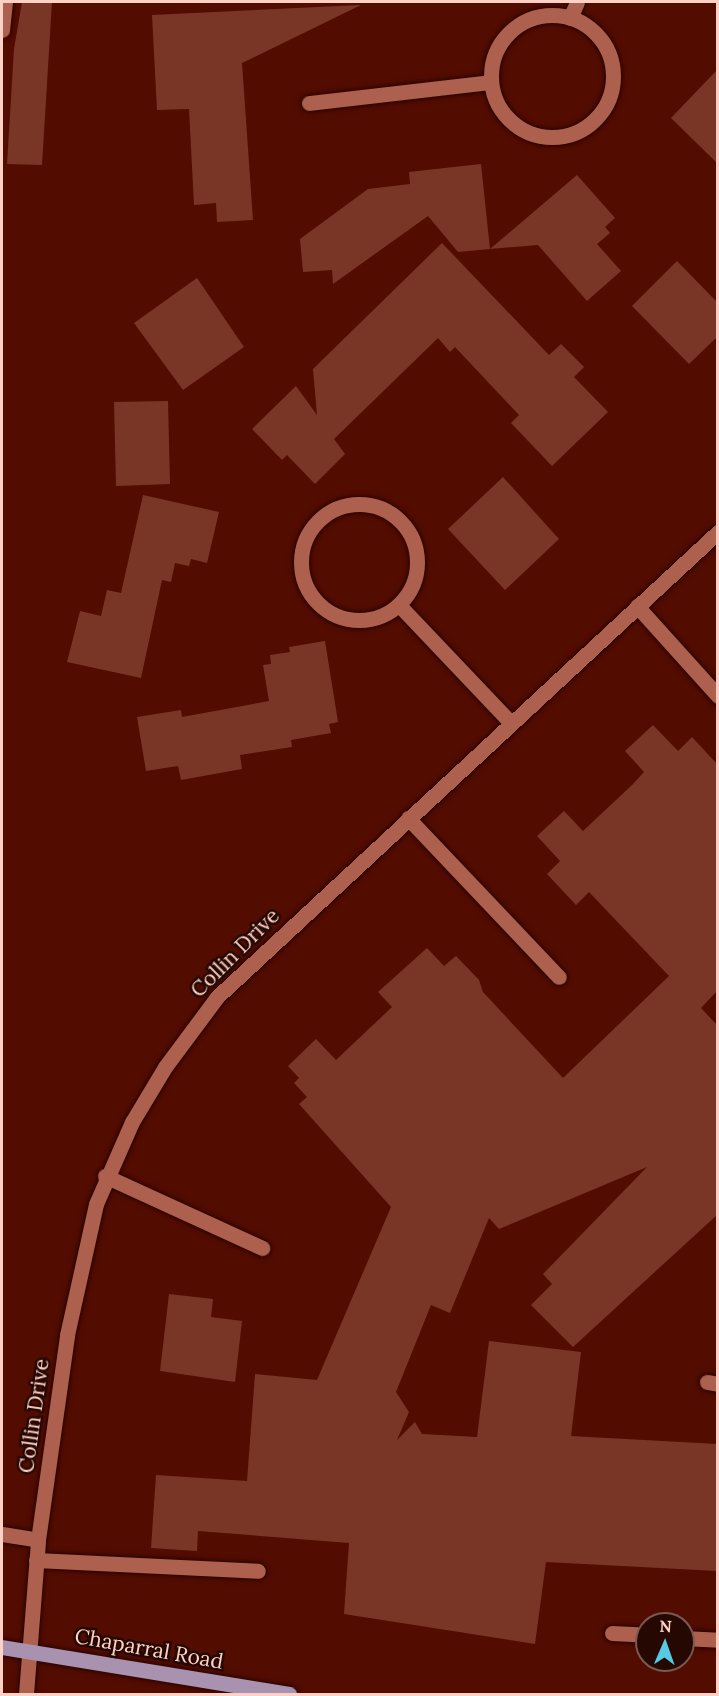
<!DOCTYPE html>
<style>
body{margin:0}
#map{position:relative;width:719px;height:1696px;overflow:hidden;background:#530c00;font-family:Lora,serif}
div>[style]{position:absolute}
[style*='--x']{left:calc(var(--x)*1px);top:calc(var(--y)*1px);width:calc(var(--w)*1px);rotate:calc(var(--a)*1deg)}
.building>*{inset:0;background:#793626}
.roads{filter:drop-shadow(0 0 2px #290501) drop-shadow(0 0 2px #290501)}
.minor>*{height:15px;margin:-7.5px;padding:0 7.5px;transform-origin:7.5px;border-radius:7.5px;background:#ae604e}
.minor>.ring{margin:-7.5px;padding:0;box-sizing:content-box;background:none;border:15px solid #ae604e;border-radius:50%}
.major>*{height:15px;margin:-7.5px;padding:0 7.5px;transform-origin:7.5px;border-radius:7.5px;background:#a992b0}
span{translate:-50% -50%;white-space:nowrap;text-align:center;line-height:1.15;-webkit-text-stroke:5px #260803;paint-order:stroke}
.street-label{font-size:21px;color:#fdd1c6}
.frame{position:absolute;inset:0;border:3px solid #fdd1c6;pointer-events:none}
.north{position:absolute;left:635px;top:1612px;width:60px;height:60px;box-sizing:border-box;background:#260803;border:2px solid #7c5851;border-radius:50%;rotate:2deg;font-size:16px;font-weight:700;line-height:24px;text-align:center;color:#fdd1c6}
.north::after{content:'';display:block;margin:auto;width:21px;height:27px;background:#57c9e2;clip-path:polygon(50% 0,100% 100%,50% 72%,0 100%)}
</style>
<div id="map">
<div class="building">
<div style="clip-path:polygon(22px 2px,52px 2px,42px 165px,7px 164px,14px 49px)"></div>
<div style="clip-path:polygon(361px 5px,242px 63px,253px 220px,217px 222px,216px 203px,194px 205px,189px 109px,157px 110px,152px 15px)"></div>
<div style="clip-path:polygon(717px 70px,717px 163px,671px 118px)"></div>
<div style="clip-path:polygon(481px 164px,490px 249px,458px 252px,428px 216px,333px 284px,332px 270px,303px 272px,300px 239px,368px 189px,410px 184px,409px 172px)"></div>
<div style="clip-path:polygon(577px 175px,615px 218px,605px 227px,610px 233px,597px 244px,621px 271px,587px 301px,538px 245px,490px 249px)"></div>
<div style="clip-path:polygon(442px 243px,549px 355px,561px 344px,584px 367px,574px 377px,608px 412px,552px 466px,511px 423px,519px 415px,455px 347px,450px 352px,438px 338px,334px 439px,345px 454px,315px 484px,287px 455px,282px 460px,252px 429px,296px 386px,317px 415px,313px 369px)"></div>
<div style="clip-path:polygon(677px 261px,717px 302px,717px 337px,689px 364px,632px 306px)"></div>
<div style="clip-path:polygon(197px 278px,244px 347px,183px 390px,134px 323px)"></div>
<div style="clip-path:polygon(168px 401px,170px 484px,116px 486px,114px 402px)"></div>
<div style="clip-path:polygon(503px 477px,559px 539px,505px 590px,448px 529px)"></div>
<div style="clip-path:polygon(143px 495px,219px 512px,207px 563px,191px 559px,189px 566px,175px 563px,171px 582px,162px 580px,141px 678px,67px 662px,80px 611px,101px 616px,107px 590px,121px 593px)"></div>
<div style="clip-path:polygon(325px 641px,338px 722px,329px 724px,331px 733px,291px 740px,292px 747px,240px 755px,242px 769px,181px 780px,178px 766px,146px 771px,137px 717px,181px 710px,182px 717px,269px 701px,263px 665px,271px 664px,270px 655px,290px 652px,289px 647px)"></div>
<div style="clip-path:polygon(653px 725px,678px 751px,692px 737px,717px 764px,717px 991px,701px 1008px,717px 1025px,717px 1215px,573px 1347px,531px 1305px,552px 1284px,543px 1274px,647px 1167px,499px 1229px,489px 1218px,450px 1313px,431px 1305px,396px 1392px,409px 1412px,397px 1440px,415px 1422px,422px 1434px,477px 1437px,489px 1341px,581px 1352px,571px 1436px,717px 1444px,717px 1571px,546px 1562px,535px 1644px,344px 1614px,349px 1543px,198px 1531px,197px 1551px,151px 1548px,156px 1475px,247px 1481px,255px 1374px,317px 1380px,391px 1207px,299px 1104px,307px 1097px,294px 1083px,299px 1078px,288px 1066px,316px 1039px,336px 1060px,392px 1007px,378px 992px,427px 948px,444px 966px,456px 956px,479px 980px,483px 992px,563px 1078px,669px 976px,589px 892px,576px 905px,547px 874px,560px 861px,537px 836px,564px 811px,583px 831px,632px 785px,644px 772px,625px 751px)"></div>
<div style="clip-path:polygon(169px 1294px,213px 1299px,211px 1317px,242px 1321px,235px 1382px,160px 1371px)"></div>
</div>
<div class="roads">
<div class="minor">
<div class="ring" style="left:491px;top:15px;width:107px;height:107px"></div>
<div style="--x:570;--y:18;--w:17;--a:-66"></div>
<div style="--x:2;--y:30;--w:28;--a:-84"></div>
<div style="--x:309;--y:103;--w:183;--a:-6.6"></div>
<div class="ring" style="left:301px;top:504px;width:101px;height:101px"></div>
<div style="--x:399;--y:605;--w:163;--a:46.5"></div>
<div style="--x:637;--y:606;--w:121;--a:48"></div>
<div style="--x:408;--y:818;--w:219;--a:46.5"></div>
<div style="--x:105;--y:1176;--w:173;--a:24.6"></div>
<div style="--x:707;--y:1382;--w:11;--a:10"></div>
<div style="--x:2;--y:1534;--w:36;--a:9"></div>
<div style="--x:36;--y:1560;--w:222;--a:2.8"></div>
<div style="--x:612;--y:1633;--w:35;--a:3"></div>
<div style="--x:683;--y:1638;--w:35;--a:3"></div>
<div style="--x:26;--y:1694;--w:154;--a:-85.5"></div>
<div style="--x:38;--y:1540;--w:207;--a:-81.9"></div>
<div style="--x:67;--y:1335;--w:134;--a:-77.5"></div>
<div style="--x:96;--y:1204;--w:90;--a:-66.3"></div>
<div style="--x:132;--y:1122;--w:64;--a:-59"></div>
<div style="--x:165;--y:1067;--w:87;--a:-53.4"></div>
<div style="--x:217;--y:997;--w:684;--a:-42.87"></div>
</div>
<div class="major">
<div style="--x:2;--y:1647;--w:291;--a:9.3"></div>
</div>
</div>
<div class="street-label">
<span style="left:235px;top:953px;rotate:-45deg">Collin Drive</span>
<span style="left:34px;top:1416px;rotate:-82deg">Collin Drive</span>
<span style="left:149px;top:1649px;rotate:10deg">Chaparral Road</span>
</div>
<div class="frame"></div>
<div class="north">N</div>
</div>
